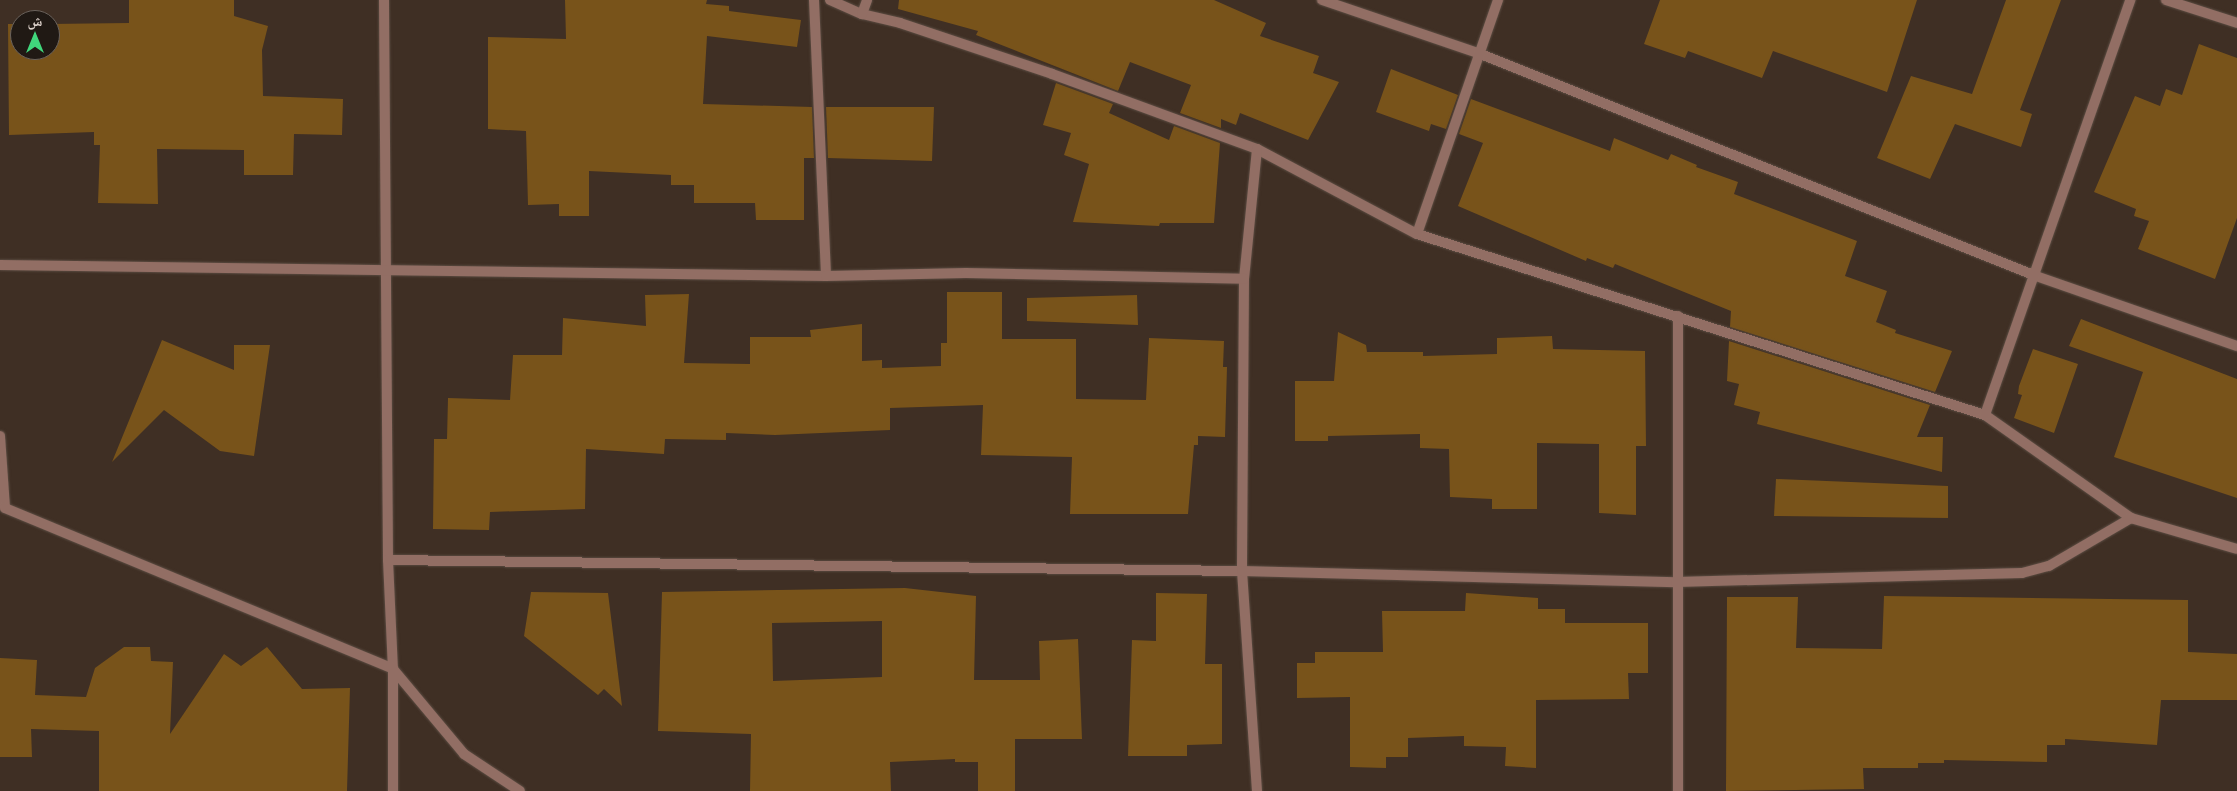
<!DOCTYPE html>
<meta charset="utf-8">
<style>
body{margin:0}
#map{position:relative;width:2237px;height:791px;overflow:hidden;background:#3f2f24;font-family:Merriweather,"Noto Naskh Arabic",serif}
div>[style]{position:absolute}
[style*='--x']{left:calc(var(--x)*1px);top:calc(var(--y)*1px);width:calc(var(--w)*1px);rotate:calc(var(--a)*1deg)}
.building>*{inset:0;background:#78531a}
.roads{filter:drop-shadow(0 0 1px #5b4c42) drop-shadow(0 0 1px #5b4c42)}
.minor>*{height:10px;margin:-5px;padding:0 5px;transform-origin:5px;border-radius:5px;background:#926e64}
span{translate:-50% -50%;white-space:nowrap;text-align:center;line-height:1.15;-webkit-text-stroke:4px #201914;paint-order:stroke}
.north{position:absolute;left:10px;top:10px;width:50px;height:50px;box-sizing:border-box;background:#201914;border:1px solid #6a625c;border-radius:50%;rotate:0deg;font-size:14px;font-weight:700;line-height:20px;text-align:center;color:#dacfc8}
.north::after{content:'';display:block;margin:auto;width:18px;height:22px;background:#40d77c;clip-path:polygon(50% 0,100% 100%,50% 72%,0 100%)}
</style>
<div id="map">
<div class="building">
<div style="clip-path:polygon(129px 0,234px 0,234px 16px,268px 26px,262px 50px,263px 96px,343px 99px,342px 135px,294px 134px,293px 175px,244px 175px,244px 150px,157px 149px,158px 204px,98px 203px,100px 145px,94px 145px,94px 132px,9px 135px,8px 24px,20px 24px,20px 50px,50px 50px,50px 24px,129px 23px)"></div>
<div style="clip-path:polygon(565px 0,707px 0,706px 4px,729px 6px,729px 11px,801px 20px,797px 47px,707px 36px,703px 104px,812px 107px,814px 158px,804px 158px,804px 220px,756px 220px,755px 203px,694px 203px,694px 185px,671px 185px,671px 175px,589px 171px,589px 216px,559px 216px,559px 204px,528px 205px,526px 131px,488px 129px,488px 37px,566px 39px)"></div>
<div style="clip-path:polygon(899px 0,1214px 0,1266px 23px,1260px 36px,1319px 56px,1313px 73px,1339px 82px,1308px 140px,1240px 113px,1236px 125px,1221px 119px,1221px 128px,1180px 113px,1191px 85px,1130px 62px,1118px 91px,976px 35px,978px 31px,898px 9px)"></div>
<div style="clip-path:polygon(1660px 0,1917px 0,1887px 92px,1773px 51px,1762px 78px,1688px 51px,1685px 58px,1644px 44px)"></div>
<div style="clip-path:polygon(2006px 0,2061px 0,2020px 110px,2032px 114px,2021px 147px,1955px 124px,1930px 179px,1877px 158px,1911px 76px,1972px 94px)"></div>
<div style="clip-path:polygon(2199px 44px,2237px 58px,2237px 218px,2215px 279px,2138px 249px,2149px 221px,2134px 216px,2136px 209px,2094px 192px,2135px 96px,2160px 106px,2166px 89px,2182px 95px)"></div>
<div style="clip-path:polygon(1391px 69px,1458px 95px,1446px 129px,1431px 124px,1429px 131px,1376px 112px)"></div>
<div style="clip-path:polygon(1056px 83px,1113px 104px,1109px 113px,1169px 140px,1174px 126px,1220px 143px,1214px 223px,1160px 223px,1159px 226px,1073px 222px,1089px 164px,1064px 155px,1071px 133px,1043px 125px)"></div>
<div style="clip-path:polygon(1471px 99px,1610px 151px,1614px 138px,1668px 160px,1671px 154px,1697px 165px,1696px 167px,1738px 182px,1734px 194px,1857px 241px,1845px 276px,1887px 291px,1876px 322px,1896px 330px,1895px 333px,1952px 351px,1935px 392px,1730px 327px,1731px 311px,1615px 264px,1613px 268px,1587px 258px,1586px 261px,1458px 206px,1483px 143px,1459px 134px)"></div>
<div style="clip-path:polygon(826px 107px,934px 107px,932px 161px,828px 158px)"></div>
<div style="clip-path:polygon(947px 292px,1002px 292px,1002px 339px,1076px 339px,1076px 399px,1146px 400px,1149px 338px,1224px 341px,1223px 367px,1227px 367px,1225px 437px,1198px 436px,1198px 445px,1194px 445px,1188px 514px,1070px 514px,1072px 457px,981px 455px,983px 405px,890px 408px,890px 430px,775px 435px,726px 433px,726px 440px,665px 439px,664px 454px,586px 449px,585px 509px,490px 512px,489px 530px,433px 529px,434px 439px,447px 439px,448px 398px,510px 400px,513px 355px,562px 355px,563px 318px,646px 326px,645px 295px,689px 294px,684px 363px,750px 364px,750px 337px,811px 337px,810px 330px,862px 324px,862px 361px,882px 360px,882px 368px,941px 366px,941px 343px,947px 343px)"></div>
<div style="clip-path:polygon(1137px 295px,1138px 325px,1027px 321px,1027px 298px)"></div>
<div style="clip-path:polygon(2081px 319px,2237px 379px,2237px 498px,2114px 457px,2143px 372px,2069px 346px)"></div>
<div style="clip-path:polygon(1338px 332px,1366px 345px,1367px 352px,1423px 352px,1423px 356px,1497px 354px,1497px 338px,1552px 336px,1553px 349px,1645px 351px,1646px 446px,1636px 446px,1636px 515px,1599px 513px,1599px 444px,1537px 443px,1537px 509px,1492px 509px,1492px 499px,1450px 497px,1449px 449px,1420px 448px,1420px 434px,1328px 436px,1328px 441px,1295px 441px,1295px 381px,1334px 381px)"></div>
<div style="clip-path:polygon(162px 340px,234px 370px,234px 345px,270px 345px,254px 456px,220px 451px,164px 410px,112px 462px)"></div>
<div style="clip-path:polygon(1729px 341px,1930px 405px,1917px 437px,1943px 437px,1942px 472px,1757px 424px,1760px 412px,1734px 405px,1739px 384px,1727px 381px)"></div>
<div style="clip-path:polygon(2033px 349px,2078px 364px,2054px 433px,2014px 418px,2022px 395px,2018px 394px,2019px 386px)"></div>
<div style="clip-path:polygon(1776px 479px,1948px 486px,1948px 518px,1774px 516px)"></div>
<div style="clip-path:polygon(evenodd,905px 588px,976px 596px,974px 680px,1040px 680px,1039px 641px,1078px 639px,1082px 739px,1015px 739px,1015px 791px,978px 791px,978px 762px,955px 762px,955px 759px,890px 762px,891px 791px,750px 791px,751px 734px,658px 731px,662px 592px,905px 588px,882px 621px,882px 677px,773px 681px,772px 623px,882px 621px)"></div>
<div style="clip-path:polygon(531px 592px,608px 593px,622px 706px,604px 689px,598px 695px,524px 636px)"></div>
<div style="clip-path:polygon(1156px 593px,1207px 594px,1205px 664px,1222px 664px,1222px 744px,1187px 745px,1187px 756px,1128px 756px,1132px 640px,1156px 641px)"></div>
<div style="clip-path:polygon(1466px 593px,1538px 598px,1538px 609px,1565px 609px,1565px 623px,1648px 623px,1648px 673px,1628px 673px,1629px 699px,1536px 700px,1536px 768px,1505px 766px,1506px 747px,1464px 746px,1464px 736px,1408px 738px,1408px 757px,1386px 757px,1386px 768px,1350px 767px,1350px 697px,1297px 698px,1297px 663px,1315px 663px,1315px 652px,1383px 652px,1382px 611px,1465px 611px)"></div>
<div style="clip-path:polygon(1884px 596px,2188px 600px,2188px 652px,2237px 654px,2237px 700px,2161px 700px,2157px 745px,2065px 739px,2065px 745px,2047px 745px,2047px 762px,1944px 760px,1944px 763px,1918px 763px,1918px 768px,1863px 768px,1864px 789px,1726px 791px,1727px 597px,1798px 597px,1796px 648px,1882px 649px)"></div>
<div style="clip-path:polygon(124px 647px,150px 647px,151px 661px,173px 662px,170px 734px,224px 654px,241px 666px,267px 647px,302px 689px,350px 688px,347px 791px,99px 791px,99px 731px,31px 729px,32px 757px,0 757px,0 658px,37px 660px,35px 695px,86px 697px,95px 668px)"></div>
</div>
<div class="roads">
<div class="minor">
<div style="--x:384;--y:0;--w:560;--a:89.59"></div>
<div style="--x:388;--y:560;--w:109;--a:87.4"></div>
<div style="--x:393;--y:669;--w:111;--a:50.1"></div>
<div style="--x:464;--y:754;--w:67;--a:33.5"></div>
<div style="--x:814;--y:0;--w:276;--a:87.5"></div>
<div style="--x:830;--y:0;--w:35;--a:24"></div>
<div style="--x:862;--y:14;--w:39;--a:13"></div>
<div style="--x:900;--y:23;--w:160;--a:18.5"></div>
<div style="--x:1052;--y:74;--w:218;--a:20.1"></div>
<div style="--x:1257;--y:149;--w:181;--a:28"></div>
<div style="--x:1417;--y:234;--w:596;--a:17.68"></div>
<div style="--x:1985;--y:415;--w:179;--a:35.2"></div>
<div style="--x:2131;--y:518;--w:110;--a:16.3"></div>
<div style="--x:1322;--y:0;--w:165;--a:18.8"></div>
<div style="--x:1478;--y:53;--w:601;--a:21.78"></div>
<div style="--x:2036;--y:276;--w:213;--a:19.2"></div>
<div style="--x:2166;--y:0;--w:75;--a:17.9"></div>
<div style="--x:862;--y:14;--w:15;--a:-70"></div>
<div style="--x:1257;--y:149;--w:131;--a:95.7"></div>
<div style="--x:1244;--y:279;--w:292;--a:90.4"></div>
<div style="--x:1242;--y:571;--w:221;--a:86.1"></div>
<div style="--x:1417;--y:234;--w:248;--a:-70.9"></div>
<div style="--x:0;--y:265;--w:826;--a:0.76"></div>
<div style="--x:826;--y:276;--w:140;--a:-1.2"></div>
<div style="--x:966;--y:273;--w:278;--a:1.2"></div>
<div style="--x:1985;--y:415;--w:440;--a:-70.7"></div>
<div style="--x:0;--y:436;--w:72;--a:86"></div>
<div style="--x:5;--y:508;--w:420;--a:22.5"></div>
<div style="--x:393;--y:669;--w:122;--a:90"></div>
<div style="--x:388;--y:560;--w:854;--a:0.74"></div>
<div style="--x:1242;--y:571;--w:434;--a:1.5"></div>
<div style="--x:1676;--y:582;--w:346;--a:-1.5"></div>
<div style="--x:2022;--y:573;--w:28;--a:-15"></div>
<div style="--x:2049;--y:566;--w:95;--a:-30.3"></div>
<div style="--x:1678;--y:791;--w:475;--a:-90"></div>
</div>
</div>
<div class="north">ش</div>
</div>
